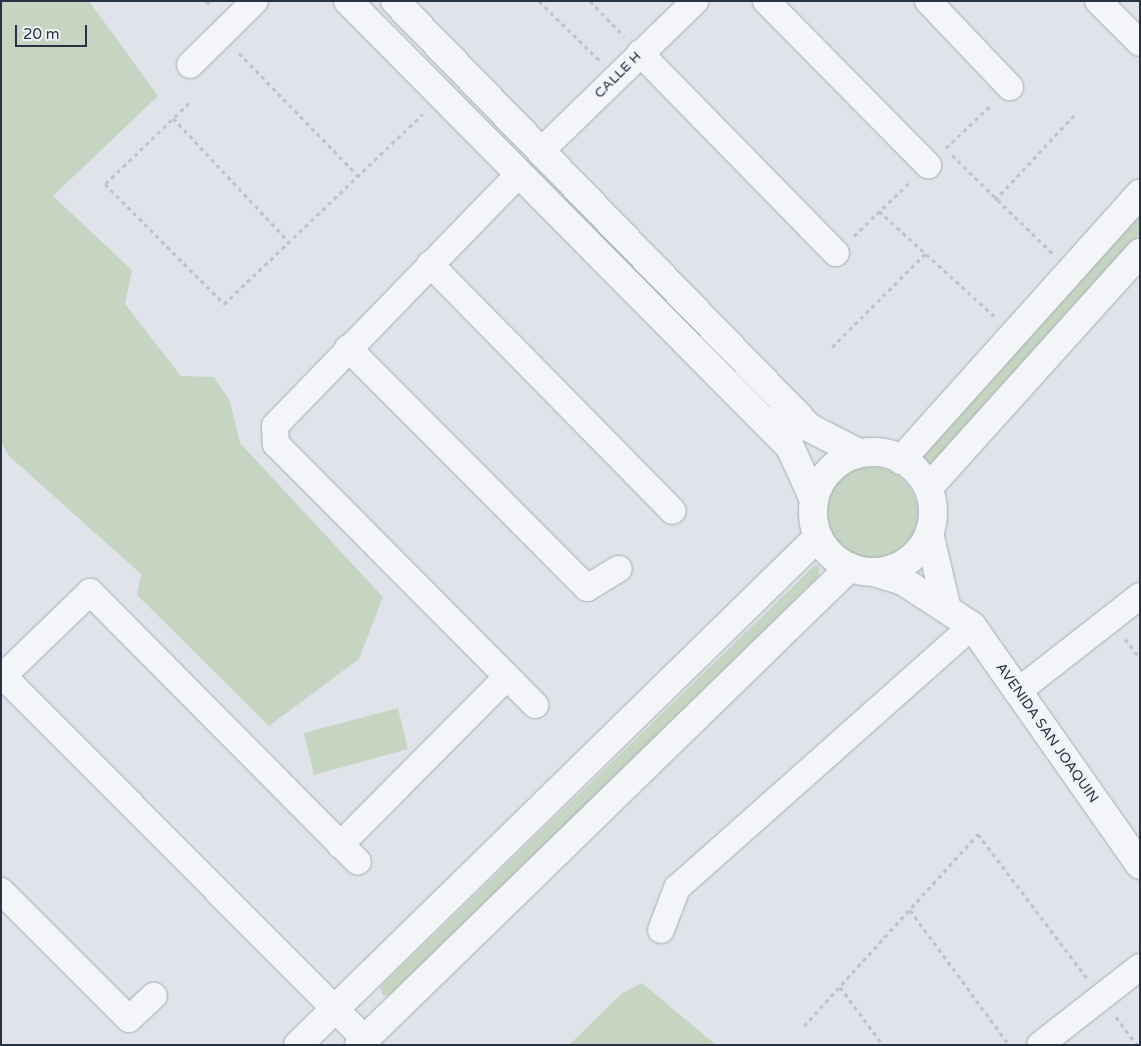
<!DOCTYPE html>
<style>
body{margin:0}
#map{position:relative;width:1141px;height:1046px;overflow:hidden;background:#e0e4ea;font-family:"Varela Round",sans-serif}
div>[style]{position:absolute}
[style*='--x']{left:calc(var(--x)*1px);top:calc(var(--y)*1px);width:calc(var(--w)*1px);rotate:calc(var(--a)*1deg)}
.green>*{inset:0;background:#c6d5c1}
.round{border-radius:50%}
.path>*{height:3px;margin-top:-1.5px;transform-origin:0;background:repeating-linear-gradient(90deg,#bec2c9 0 4px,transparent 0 8px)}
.roads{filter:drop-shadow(0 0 1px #a5abb5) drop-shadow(0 0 1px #a5abb5)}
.minor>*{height:26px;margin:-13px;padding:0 13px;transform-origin:13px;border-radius:13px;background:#f3f5f8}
.tertiary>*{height:28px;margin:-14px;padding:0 14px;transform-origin:14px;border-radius:14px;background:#f3f5f8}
.tertiary>.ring{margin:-14px;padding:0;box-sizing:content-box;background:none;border:28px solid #f3f5f8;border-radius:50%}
span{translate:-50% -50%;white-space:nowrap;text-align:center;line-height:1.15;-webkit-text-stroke:4px #f0f3f7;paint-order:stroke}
.street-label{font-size:14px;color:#273243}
.frame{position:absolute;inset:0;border:2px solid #273243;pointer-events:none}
.scale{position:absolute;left:15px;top:25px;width:72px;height:22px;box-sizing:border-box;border:2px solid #273243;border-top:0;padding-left:6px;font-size:15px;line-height:18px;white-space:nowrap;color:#273243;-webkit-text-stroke:4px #f0f3f7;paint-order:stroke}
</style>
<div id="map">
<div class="green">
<div style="clip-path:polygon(1px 1px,89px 1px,158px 96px,53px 196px,132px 270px,125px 304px,181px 376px,214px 377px,230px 401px,240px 443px,383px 597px,359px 659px,269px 726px,137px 595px,141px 574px,9px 456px,1px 442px)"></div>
<div style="clip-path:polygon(1140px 210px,1140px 234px,930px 467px,927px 470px,915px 460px)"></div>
<div class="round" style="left:824px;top:467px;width:94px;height:94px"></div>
<div style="clip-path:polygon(816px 564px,820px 568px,818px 577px,393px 994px,383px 996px,380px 987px)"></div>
<div style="clip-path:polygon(398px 708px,408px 749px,314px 775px,304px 733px)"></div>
<div style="clip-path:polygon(642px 983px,716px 1045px,569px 1045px,621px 994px)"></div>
</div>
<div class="path">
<div style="--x:206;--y:1;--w:8;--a:45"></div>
<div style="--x:539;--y:1;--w:86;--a:44.5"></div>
<div style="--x:590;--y:1;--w:49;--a:45.8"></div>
<div style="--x:239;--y:53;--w:171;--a:45.9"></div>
<div style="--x:189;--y:103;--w:117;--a:136"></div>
<div style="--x:105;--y:184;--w:169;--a:45.2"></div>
<div style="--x:224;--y:304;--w:275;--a:-43.7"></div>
<div style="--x:173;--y:118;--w:170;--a:46.9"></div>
<div style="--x:946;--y:148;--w:64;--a:-43.7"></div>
<div style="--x:952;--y:155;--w:141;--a:44.4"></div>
<div style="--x:995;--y:200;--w:119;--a:-47"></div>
<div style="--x:879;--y:211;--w:157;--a:42.4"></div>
<div style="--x:854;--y:236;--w:79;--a:-44"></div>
<div style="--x:832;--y:347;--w:132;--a:-45"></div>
<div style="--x:1125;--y:639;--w:24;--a:52"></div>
<div style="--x:910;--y:910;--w:167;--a:53.7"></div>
<div style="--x:840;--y:987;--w:72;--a:53.4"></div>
<div style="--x:1116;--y:1017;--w:35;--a:53"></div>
<div style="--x:804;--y:1026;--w:259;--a:-47.8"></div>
<div style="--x:978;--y:834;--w:181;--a:52.9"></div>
</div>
<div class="roads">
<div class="minor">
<div style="--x:766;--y:1;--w:231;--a:45.4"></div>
<div style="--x:928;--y:1;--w:119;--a:46.4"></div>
<div style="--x:1098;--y:1;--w:59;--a:45"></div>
<div style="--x:640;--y:53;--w:280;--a:45.6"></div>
<div style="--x:190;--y:65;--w:91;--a:-44.6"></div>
<div style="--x:542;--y:150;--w:214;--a:-44.2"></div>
<div style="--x:517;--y:176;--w:348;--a:134.1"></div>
<div style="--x:275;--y:426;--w:18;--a:87"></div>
<div style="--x:276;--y:444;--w:368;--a:45.2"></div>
<div style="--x:430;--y:264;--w:346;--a:45.5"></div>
<div style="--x:348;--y:348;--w:339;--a:45.1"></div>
<div style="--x:587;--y:588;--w:37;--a:-31"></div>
<div style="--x:1;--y:674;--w:515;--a:45.08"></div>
<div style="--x:1;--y:678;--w:124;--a:-44"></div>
<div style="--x:90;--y:592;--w:380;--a:45.2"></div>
<div style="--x:1017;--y:692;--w:156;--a:-38"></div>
<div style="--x:340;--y:845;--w:237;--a:-45.2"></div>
<div style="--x:1;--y:891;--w:181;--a:45"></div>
<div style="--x:129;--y:1019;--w:34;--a:-43"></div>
<div style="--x:661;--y:930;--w:45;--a:-69.1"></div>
<div style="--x:677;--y:888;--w:395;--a:-41.6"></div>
<div style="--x:1040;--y:1045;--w:127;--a:-38"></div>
</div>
<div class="tertiary">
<div style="--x:348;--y:1;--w:628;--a:45.26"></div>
<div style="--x:790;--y:447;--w:58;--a:65.6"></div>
<div style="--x:395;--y:1;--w:595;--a:45.82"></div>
<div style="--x:810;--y:428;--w:53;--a:27.1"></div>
<div class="ring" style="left:813px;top:452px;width:92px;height:92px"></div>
<div style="--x:901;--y:460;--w:358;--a:-48.1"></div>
<div style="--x:930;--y:486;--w:314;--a:-48"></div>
<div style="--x:929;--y:533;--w:78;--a:76.7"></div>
<div style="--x:874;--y:572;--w:30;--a:17"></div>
<div style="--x:903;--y:581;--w:82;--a:33.1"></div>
<div style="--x:972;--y:626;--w:292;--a:54.9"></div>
<div style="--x:298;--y:1045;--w:727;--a:-44.33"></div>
<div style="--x:359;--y:1045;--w:685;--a:-44.23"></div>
</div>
</div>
<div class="street-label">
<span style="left:618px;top:75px;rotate:-45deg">CALLE H</span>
<span style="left:1047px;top:733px;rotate:55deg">AVENIDA SAN JOAQUIN</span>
</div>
<div class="frame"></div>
<div class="scale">20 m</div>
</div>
